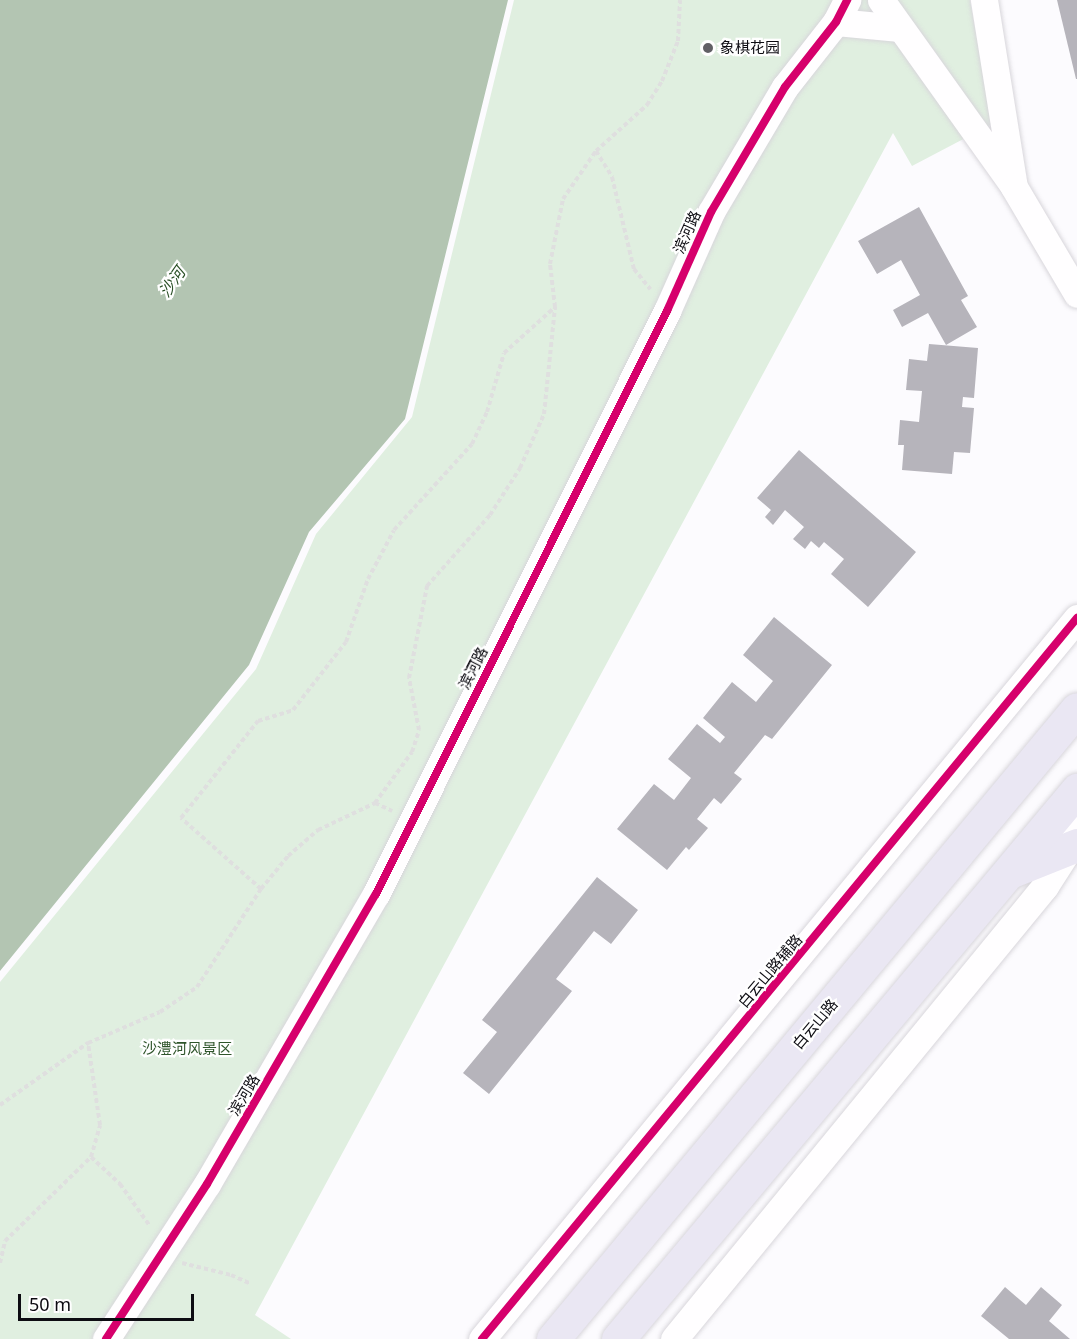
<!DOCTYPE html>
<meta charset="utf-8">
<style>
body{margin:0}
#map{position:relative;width:1077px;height:1339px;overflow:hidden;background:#fcfbfe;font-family:"Noto Sans","Noto Sans SC",sans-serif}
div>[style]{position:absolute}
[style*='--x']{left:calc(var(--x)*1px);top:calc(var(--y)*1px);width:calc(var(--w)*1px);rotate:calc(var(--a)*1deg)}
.green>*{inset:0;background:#e0efe0}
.water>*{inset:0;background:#b3c5b2}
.building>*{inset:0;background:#b6b4bb}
.path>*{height:4px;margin-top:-2px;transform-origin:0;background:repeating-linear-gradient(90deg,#dfdfdf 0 4.5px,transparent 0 7.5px)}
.roads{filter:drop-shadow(0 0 2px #d8d6db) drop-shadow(0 0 2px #d8d6db)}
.minor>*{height:27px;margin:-13.5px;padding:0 13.5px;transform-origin:13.5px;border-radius:13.5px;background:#fffeff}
.highway>*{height:33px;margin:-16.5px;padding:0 16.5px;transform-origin:16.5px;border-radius:16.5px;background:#eae7f3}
.cycleway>*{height:8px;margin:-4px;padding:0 4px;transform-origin:4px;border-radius:4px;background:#d6006c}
.dots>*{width:16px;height:16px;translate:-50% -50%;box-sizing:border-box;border:3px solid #fff;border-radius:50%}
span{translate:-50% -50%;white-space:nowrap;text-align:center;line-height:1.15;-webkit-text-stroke:4.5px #fff;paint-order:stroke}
.poi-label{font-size:15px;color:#0d0c12}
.left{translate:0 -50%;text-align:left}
.street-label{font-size:15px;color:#0d0c12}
.park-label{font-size:15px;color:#2f552b}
.water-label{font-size:16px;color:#284e24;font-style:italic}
.scale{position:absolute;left:18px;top:1294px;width:176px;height:27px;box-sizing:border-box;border:3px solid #0d0c12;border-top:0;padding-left:8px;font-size:18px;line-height:21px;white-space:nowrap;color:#0d0c12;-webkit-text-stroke:4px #fff;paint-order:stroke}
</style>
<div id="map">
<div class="green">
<div style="clip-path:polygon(514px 0,970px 0,992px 124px,912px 166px,893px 133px,255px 1315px,291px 1339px,0 1339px,0 982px,256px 669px,316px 534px,412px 417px)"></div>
</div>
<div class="water">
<div style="clip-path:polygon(0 0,508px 0,405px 419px,309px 532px,249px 665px,0 971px)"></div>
</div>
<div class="building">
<div style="clip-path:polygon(1057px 0,1077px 0,1077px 79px,1076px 79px)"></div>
<div style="clip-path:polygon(919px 207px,968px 296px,961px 300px,977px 327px,946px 345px,928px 313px,902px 327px,893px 310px,920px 295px,901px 260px,877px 274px,858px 241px)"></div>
<div style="clip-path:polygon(929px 344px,978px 348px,974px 398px,963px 397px,962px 407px,974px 408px,970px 453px,954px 452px,952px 474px,902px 470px,904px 445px,898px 445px,900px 420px,919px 422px,922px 391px,906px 390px,909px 359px,927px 361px)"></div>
<div style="clip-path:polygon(799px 450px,916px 552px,868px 607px,831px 574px,844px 559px,824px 542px,819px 548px,811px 541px,805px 549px,793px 539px,804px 527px,785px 510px,773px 525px,765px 517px,771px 510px,757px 498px)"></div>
<div style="clip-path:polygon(774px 617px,832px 665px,772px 739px,765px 735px,734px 773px,742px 779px,721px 804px,714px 798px,697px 819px,708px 828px,689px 850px,686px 847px,667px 870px,617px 829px,654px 784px,674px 800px,691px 778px,668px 759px,697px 724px,720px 743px,725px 737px,703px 718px,732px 682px,756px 702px,773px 681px,743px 655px)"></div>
<div style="clip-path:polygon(597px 877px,638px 910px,611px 944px,594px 931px,556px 979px,572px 991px,489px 1094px,463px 1073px,497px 1032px,482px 1020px)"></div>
<div style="clip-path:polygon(1005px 1287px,1026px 1305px,1041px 1287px,1062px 1305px,1049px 1321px,1070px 1339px,1009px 1339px,981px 1316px)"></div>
</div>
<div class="path">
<div style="--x:596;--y:151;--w:31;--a:58"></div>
<div style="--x:612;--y:177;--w:95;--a:76.6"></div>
<div style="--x:634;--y:269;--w:26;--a:51"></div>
<div style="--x:375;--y:803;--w:19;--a:25"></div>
<div style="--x:261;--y:889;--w:107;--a:-138.4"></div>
<div style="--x:181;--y:818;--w:124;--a:-51.6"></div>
<div style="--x:258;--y:721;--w:37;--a:-17"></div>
<div style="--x:293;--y:710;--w:86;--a:-52.1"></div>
<div style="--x:346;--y:642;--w:67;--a:-70.8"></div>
<div style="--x:368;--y:579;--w:55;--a:-62"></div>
<div style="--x:394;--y:530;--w:116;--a:-47.8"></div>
<div style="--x:472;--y:444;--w:35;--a:-65"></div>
<div style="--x:487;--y:412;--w:61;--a:-73.9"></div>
<div style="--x:504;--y:353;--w:69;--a:-42"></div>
<div style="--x:0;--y:1105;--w:108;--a:-35.2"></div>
<div style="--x:88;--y:1043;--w:78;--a:-23.3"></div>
<div style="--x:160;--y:1012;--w:45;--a:-34"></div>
<div style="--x:197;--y:987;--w:117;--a:-56.9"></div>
<div style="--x:261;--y:889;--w:43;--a:-50.7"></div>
<div style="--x:288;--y:856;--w:40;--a:-41"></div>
<div style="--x:318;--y:830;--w:63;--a:-25.3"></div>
<div style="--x:375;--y:803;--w:63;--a:-54"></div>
<div style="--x:412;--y:752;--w:23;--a:-72"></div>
<div style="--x:419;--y:730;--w:53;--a:-100.9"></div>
<div style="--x:409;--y:678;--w:94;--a:-78.9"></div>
<div style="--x:427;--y:586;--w:95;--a:-48.4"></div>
<div style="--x:490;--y:515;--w:56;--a:-57.4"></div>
<div style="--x:520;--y:468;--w:59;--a:-66"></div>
<div style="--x:544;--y:414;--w:108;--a:-84.1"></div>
<div style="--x:555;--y:307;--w:43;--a:-96.6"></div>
<div style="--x:550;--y:264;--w:66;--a:-78.7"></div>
<div style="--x:563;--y:199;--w:58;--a:-55.5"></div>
<div style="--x:596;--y:151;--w:69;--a:-42"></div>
<div style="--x:647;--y:105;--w:28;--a:-58"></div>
<div style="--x:662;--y:81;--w:43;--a:-68.2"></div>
<div style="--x:678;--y:41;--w:41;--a:-87.2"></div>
<div style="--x:91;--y:1157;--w:40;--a:43"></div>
<div style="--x:120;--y:1184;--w:52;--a:54.5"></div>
<div style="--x:0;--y:1263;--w:23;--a:-77"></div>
<div style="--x:5;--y:1241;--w:120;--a:-44.3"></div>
<div style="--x:91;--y:1157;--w:33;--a:-74"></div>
<div style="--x:100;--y:1125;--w:83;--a:-98.3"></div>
<div style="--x:182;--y:1263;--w:50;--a:13.8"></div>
<div style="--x:231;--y:1275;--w:20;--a:24"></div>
</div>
<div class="roads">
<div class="minor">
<div style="--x:881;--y:0;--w:224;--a:54.5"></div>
<div style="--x:984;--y:0;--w:189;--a:80.9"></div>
<div style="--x:1014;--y:187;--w:124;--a:59.5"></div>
<div style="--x:836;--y:22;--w:64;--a:5.4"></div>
<div style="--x:106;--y:1339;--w:185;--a:-56.9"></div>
<div style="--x:207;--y:1184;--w:336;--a:-59.8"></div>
<div style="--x:376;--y:894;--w:652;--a:-63.47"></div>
<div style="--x:667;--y:311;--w:108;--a:-66"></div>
<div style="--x:711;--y:212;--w:145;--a:-59.4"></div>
<div style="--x:785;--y:87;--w:83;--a:-51.9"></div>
<div style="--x:836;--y:22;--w:25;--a:-63"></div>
<div style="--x:482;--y:1339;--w:935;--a:-50.47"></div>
<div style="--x:674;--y:1339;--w:586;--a:-50.68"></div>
<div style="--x:1045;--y:886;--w:46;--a:-57.3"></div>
<div style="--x:1070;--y:847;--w:46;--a:-81.2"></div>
</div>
<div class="highway">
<div style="--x:1012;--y:871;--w:70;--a:-21.8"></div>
<div style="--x:553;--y:1339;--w:819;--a:-50.25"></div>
<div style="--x:618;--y:1339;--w:716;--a:-50.1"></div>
</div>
</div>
<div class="cycleway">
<div style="--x:106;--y:1339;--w:185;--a:-56.9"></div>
<div style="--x:207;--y:1184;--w:336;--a:-59.8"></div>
<div style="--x:376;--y:894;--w:652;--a:-63.47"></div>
<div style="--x:667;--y:311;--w:108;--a:-66"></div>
<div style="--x:711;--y:212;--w:145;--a:-59.4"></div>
<div style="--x:785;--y:87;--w:83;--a:-51.9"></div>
<div style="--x:836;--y:22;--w:25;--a:-63"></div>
<div style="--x:482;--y:1339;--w:935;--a:-50.47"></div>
</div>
<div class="dots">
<div style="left:708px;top:48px;background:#616065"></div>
</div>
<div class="poi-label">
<span class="left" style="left:720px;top:48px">象棋花园</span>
</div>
<div class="street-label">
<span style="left:687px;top:232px;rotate:-66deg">滨河路</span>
<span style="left:473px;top:668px;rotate:-63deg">滨河路</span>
<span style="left:770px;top:971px;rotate:-50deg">白云山路辅路</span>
<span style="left:815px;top:1024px;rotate:-50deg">白云山路</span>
<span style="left:244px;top:1095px;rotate:-59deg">滨河路</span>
</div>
<div class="park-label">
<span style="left:187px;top:1049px">沙澧河风景区</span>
</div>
<div class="water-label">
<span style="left:172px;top:282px;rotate:-55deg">沙河</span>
</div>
<div class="scale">50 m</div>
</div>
